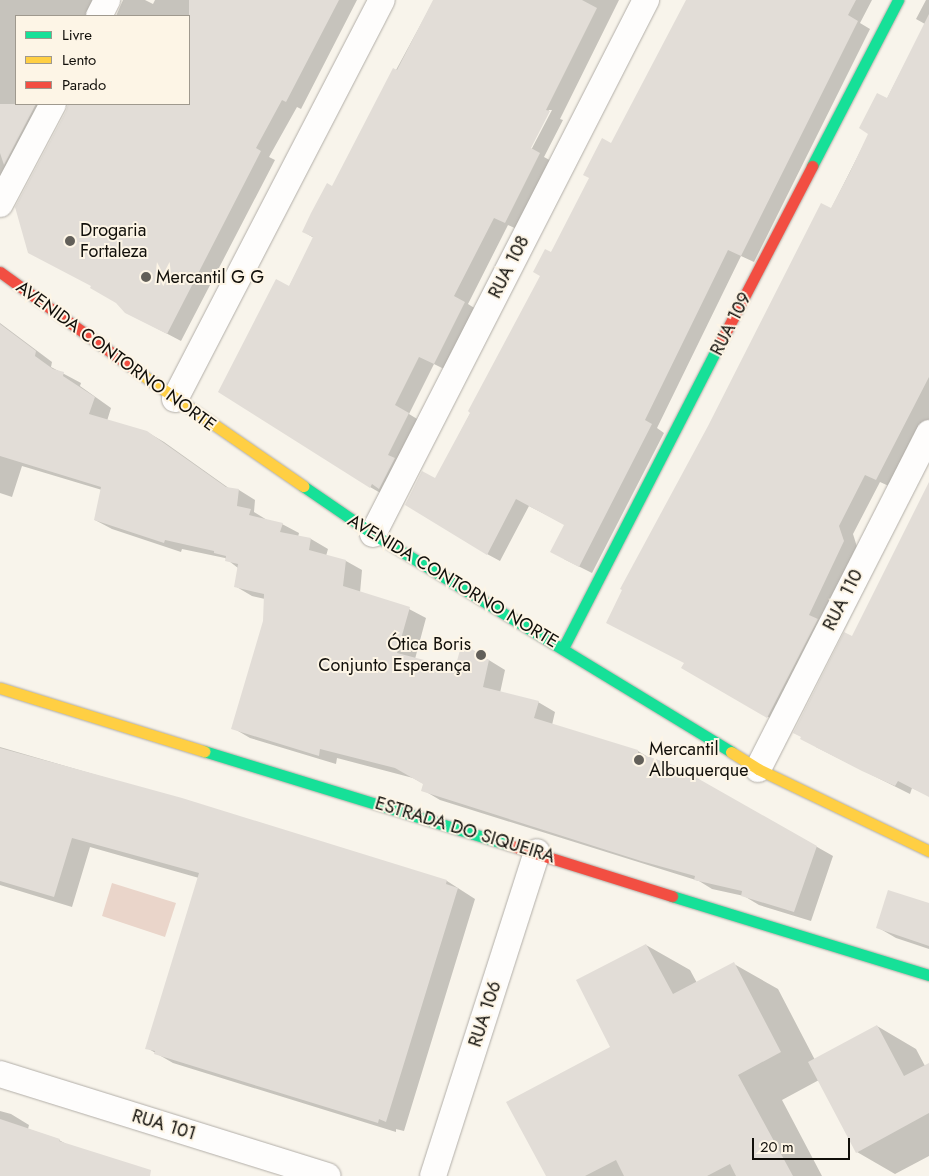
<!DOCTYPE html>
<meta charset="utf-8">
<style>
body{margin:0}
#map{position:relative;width:929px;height:1176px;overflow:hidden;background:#f8f4eb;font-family:Jost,sans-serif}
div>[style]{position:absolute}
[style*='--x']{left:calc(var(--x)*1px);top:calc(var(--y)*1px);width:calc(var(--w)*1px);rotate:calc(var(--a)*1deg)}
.green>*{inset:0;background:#ead5ca}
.shadow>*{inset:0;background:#0003}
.building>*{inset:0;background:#e2ddd7}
.roads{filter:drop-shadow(0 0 1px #b2aea8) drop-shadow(0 0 1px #b2aea8)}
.street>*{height:26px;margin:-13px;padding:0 13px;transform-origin:13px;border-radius:13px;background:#fefdfc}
.fast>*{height:11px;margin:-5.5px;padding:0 5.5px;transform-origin:5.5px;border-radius:5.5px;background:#16e098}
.slow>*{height:11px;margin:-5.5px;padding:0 5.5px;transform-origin:5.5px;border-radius:5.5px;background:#ffcf43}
.jam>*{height:11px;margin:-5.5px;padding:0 5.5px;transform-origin:5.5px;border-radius:5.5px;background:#f24e42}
.dots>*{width:14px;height:14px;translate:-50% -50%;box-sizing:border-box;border:2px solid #fdf5e6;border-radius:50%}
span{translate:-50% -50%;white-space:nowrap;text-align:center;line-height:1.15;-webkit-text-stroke:4px #fdf5e6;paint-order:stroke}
.poi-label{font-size:18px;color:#110f0a}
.left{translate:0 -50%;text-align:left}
.right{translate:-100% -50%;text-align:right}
.street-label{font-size:18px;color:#110f0a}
.legend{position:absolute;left:15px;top:15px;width:175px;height:90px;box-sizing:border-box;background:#fdf5e6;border:1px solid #9f998e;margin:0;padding:6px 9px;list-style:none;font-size:15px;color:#110f0a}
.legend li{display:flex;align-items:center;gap:10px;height:25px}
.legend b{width:25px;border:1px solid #9f998e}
.scale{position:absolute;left:752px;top:1138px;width:98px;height:22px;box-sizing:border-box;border:2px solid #110f0a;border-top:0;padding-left:6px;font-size:15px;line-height:18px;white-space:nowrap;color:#110f0a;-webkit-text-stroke:4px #fdf5e6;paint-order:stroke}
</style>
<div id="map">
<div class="green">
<div style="clip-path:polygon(112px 883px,176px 903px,165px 937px,102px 916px)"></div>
</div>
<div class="shadow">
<div style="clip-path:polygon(0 0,110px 0,101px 16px,16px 16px,16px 104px,55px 104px,0 205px)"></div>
<div style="clip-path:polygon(123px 0,145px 0,153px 4px,155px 0,357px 0,301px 109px,297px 107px,269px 157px,275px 160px,181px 341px,141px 320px,67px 111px,69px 104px,77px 104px,98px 115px,104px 104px,189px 104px,189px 16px,116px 16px)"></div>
<div style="clip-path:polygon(evenodd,434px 0,619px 0,560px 119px,563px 120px,544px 157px,553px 162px,519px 230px,508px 225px,468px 304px,479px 311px,448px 371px,434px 364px,409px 414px,422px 422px,384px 495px,370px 487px,289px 287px,314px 238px,304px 232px,332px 188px,434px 0,549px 110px,552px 110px,529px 154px,527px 153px,549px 110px)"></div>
<div style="clip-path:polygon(687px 0,872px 0,860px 23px,870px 29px,754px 262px,741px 256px,657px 428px,664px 433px,592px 573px,564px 559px,566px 525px,529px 506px,500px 561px,487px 554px,436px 479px,542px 276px,551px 253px,612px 145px)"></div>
<div style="clip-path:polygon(926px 0,929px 0,929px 438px,891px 487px,880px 482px,853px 534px,858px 550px,782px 725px,683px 668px,831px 209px,925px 24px,916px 19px)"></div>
<div style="clip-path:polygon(0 323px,52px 362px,51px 367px,81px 383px,80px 386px,111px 408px,107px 421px,147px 432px,164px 442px,230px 489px,239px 490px,255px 500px,254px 512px,267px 520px,282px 524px,299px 533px,298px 537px,311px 539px,328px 549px,326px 556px,346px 561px,362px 570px,360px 593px,409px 609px,426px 618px,415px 659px,456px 670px,479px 654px,505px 670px,500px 693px,538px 702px,555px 712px,552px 725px,638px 751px,653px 760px,676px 767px,833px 856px,811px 921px,759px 905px,744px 896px,712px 889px,699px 881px,440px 800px,423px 790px,424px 784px,413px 778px,337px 758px,336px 764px,250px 738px,233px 728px,264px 622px,265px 599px,252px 596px,235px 586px,238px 568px,225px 558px,182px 549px,181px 552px,112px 529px,95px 520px,102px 490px,22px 466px,12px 497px,0 493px)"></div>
<div style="clip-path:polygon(929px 509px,929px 796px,912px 788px,910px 794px,816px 747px,852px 638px)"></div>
<div style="clip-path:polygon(0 747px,182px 800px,447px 881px,475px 899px,404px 1131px,396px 1129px,396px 1132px,173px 1063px,147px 1048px,199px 878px,90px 847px,72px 907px,0 885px)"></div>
<div style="clip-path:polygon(929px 904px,929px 949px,896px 938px,877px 927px)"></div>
<div style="clip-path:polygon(646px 945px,690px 970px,697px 983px,734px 964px,778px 989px,815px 1060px,877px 1026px,916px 1049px,925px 1066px,929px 1064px,929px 1156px,895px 1174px,857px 1152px,819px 1080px,782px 1100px,822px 1176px,547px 1176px,612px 1048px)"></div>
<div style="clip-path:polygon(0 1111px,11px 1114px,29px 1125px,28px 1129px,59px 1140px,124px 1176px,0 1176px)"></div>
</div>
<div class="building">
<div style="clip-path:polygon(189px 0,339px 0,286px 102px,282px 100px,256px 148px,261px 151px,167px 334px,125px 313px,116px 303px,90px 288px,91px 286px,28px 253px,15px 207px,66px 111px,68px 104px,189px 104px)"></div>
<div style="clip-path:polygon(433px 0,582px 0,597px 8px,546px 110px,550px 111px,531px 148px,540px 153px,505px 223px,494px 218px,454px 296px,465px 302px,434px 364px,419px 357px,395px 405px,409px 413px,388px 455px,395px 458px,379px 489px,372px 484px,370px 488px,218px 392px,276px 279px,289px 286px,313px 237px,302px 232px,311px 213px,327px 183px,332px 186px,393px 68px,397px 70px)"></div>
<div style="clip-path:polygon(686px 0,856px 0,848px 15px,858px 21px,741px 256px,728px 250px,645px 420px,652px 424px,579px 567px,550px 552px,564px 525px,516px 499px,487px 555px,405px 505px,422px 471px,435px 478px,470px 413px,468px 411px,540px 276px,533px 272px,545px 249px,551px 252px,589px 178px,583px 175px,602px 138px,611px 143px)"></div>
<div style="clip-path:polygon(929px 14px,929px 377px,876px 480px,865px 475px,839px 526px,844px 541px,809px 615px,818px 619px,767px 718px,681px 668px,684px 663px,606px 623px,622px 590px,620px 589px,708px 426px,821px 203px,831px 208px,850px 172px,868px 134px,859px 128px,877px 93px,887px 98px)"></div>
<div style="clip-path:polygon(0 104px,36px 104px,4px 165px,0 153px)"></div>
<div style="clip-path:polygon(0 324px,36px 351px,35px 356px,53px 369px,64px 372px,63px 376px,95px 397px,89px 414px,147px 431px,226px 487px,239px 489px,237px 506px,251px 509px,249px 515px,283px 523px,280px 532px,311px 538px,309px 550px,346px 560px,343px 586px,410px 607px,397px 653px,455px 668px,462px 643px,489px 660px,483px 687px,539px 701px,534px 718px,638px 750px,638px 753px,676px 766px,817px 846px,794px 912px,741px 896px,742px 891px,694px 880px,695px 876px,641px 861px,421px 791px,423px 784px,395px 768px,320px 749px,319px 756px,231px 729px,263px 621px,264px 594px,234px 587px,238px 564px,225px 561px,226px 556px,214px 553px,214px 551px,165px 540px,164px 543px,94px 520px,101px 487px,0 456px)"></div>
<div style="clip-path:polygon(929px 482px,929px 797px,898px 781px,895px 786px,862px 771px,800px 739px,801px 737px,793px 733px,844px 632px,852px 636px)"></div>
<div style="clip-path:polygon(0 748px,182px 798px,447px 880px,446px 884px,458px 888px,386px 1122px,379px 1119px,378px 1123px,277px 1092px,154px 1054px,155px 1051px,145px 1049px,199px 873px,72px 838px,54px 897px,0 881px)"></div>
<div style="clip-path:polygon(888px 890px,929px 903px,929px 946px,876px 928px)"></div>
<div style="clip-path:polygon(646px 944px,673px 994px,734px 962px,781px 1052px,738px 1075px,793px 1176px,736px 1176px,730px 1164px,707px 1176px,624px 1176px,616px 1160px,585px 1176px,546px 1176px,506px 1102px,610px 1047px,576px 980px)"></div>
<div style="clip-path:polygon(877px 1025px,904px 1076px,929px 1063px,929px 1113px,856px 1153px,808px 1062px)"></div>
<div style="clip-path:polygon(0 1119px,60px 1139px,59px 1141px,151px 1170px,150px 1176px,0 1176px)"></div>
</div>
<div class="roads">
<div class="street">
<div style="--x:99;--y:16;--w:18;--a:-63"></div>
<div style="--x:0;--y:204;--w:113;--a:-62.1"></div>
<div style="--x:175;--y:399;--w:449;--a:-62.6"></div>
<div style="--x:373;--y:534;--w:600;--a:-62.92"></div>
<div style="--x:758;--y:769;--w:377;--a:-63"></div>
<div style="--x:0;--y:1074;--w:343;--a:17.3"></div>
<div style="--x:433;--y:1176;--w:340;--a:-72.2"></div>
</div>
<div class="fast">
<div style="--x:812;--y:166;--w:187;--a:-62.6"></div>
<div style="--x:303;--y:486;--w:85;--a:34.4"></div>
<div style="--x:373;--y:534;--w:419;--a:31.3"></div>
<div style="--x:563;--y:648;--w:341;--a:-62.8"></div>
<div style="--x:204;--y:751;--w:319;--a:17.1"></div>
<div style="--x:672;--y:896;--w:269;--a:17.1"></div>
</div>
<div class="slow">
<div style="--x:138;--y:372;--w:201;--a:34.6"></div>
<div style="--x:0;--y:688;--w:214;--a:17.2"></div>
<div style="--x:731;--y:752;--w:32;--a:32"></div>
<div style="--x:758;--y:769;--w:190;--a:25.6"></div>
</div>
<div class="jam">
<div style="--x:0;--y:272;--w:170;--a:35.9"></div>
<div style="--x:719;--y:345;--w:202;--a:-62.5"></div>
<div style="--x:509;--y:845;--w:171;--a:17.4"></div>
</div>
</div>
<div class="dots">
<div style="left:70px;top:241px;background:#625f59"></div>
<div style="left:146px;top:277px;background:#625f59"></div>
<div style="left:481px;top:655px;background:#625f59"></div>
<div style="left:639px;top:760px;background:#625f59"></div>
</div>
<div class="poi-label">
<span class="left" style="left:80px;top:241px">Drogaria<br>Fortaleza</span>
<span class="left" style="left:156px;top:277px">Mercantil G G</span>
<span class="right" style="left:471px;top:655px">Ótica Boris<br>Conjunto Esperança</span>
<span class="left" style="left:649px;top:760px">Mercantil<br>Albuquerque</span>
</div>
<div class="street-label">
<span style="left:509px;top:267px;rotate:-63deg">RUA 108</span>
<span style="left:731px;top:324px;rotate:-63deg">RUA 109</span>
<span style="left:116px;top:356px;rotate:36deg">AVENIDA CONTORNO NORTE</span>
<span style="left:453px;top:581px;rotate:31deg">AVENIDA CONTORNO NORTE</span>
<span style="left:843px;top:600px;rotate:-63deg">RUA 110</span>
<span style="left:465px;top:830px;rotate:17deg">ESTRADA DO SIQUEIRA</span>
<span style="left:485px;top:1014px;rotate:-72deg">RUA 106</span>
<span style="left:164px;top:1125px;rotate:17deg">RUA 101</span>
</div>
<ul class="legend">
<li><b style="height:6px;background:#16e098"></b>Livre</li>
<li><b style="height:6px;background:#ffcf43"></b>Lento</li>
<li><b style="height:6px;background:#f24e42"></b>Parado</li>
</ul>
<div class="scale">20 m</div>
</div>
